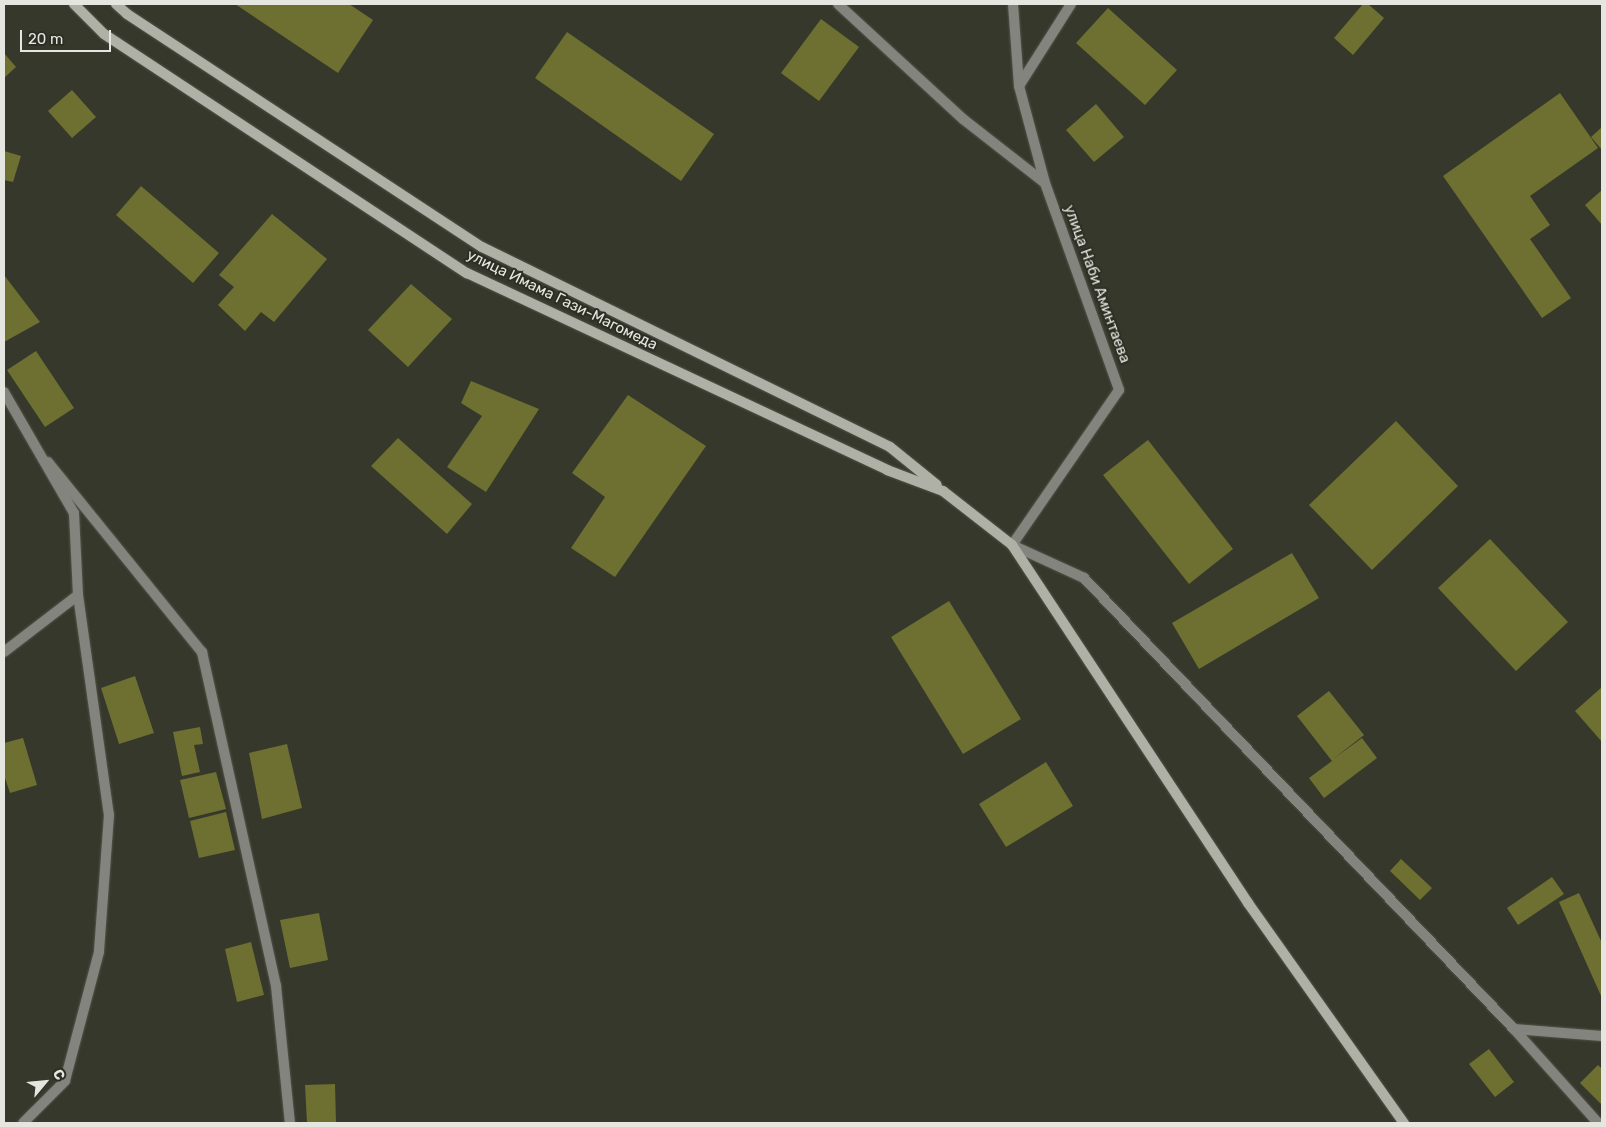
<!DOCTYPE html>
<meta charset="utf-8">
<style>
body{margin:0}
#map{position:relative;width:1606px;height:1127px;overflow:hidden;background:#37382c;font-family:Rubik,sans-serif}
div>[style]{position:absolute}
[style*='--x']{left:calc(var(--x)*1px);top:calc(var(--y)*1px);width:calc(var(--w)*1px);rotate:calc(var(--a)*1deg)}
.building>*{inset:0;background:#6d7030}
.roads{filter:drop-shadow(0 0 1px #535449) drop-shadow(0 0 1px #535449)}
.lane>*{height:10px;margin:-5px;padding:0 5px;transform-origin:5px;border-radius:5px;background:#84847e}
.street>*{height:10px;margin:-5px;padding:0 5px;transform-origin:5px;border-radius:5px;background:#84847e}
.secondary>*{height:10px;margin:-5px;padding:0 5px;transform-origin:5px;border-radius:5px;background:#afb0a6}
span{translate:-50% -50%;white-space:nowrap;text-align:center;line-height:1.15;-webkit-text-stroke:4px #2d2e23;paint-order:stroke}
.street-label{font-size:15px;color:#e5e6df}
.frame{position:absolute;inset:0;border:5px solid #e5e6df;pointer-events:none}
.north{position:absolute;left:20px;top:1057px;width:50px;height:50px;-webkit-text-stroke:4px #2d2e23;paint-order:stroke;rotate:62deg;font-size:14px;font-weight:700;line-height:20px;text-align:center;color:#e5e6df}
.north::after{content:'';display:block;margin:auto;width:18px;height:22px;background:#e5e6df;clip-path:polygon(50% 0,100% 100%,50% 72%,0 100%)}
.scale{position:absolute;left:20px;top:30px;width:91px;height:22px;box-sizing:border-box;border:2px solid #e5e6df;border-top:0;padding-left:6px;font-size:15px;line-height:18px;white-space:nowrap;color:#e5e6df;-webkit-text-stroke:4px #2d2e23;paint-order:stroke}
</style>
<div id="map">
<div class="building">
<div style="clip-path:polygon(235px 4px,349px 4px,373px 20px,338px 73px)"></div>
<div style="clip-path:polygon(1363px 4px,1368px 4px,1384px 18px,1353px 55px,1334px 38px)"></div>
<div style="clip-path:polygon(1108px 8px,1177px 70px,1145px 105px,1076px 43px)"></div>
<div style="clip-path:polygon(821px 19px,859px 47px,819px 101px,781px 73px)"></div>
<div style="clip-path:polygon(567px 32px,714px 134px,681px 181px,535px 78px)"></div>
<div style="clip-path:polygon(4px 53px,16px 67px,4px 78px)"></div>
<div style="clip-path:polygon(72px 90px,96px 117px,72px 138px,48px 111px)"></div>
<div style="clip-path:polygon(1560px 93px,1598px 148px,1530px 196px,1550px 225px,1530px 239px,1571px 298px,1542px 318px,1443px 176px)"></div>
<div style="clip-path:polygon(1096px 104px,1124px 137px,1094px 162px,1066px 130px)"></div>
<div style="clip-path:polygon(1602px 127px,1602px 150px,1591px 137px)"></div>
<div style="clip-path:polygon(4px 151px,21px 156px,13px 182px,4px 180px)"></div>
<div style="clip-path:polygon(141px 186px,219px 253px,193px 283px,116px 215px)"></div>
<div style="clip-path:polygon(1602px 190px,1602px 225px,1585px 205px)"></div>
<div style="clip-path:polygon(272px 214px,327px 259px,274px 322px,261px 312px,245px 331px,218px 305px,234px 287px,219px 275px)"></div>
<div style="clip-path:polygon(4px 275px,40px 322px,4px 342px)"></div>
<div style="clip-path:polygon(411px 284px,452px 319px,408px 367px,368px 330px)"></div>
<div style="clip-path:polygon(36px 351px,74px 408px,45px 427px,7px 370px)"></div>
<div style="clip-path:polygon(471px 381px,539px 409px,486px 492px,447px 467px,482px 416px,461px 403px)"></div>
<div style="clip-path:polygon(628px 395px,706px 446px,615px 577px,571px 548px,605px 497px,572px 473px)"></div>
<div style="clip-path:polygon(1396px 421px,1458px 486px,1372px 570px,1309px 505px)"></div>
<div style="clip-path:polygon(398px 438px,472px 504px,447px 534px,371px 466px)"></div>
<div style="clip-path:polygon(1148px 440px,1233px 549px,1189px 584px,1103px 475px)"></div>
<div style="clip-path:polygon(1490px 539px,1568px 622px,1516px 671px,1438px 588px)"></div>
<div style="clip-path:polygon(1292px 553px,1319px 598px,1199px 669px,1172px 623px)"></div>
<div style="clip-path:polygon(949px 601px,1021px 719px,963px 754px,891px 637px)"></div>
<div style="clip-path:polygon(135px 676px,154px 733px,119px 744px,101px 688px)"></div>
<div style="clip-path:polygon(1602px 687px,1602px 742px,1575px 711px)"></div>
<div style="clip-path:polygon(1329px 691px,1364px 735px,1333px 759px,1362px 738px,1377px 758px,1324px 798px,1309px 778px,1332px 761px,1297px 716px)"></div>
<div style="clip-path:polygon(200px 727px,203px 744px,194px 745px,200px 772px,182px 776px,173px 732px)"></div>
<div style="clip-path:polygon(23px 738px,37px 785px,10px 793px,4px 775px,4px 743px)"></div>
<div style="clip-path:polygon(287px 744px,302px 808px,262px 819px,249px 753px)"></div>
<div style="clip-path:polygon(1046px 762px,1073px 806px,1006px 847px,979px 804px)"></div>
<div style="clip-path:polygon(216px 772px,226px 809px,189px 818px,180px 780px)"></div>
<div style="clip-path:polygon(226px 812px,235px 850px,199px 858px,190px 821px)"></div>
<div style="clip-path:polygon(1401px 859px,1432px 888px,1420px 900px,1390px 871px)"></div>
<div style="clip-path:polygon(1552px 877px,1564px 894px,1518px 925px,1507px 908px)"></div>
<div style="clip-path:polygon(1579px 893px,1602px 943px,1602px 998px,1559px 902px)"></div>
<div style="clip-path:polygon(319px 913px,328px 960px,290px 968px,280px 920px)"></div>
<div style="clip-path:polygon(251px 942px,264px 995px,237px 1002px,225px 949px)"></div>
<div style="clip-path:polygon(1489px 1049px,1514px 1082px,1495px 1097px,1469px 1064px)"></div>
<div style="clip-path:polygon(1598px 1065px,1602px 1069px,1602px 1105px,1580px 1083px)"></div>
<div style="clip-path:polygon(335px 1084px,336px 1123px,307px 1123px,305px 1085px)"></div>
</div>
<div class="roads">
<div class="lane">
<div style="--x:838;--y:4;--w:170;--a:42.6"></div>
<div style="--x:963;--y:119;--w:104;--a:38"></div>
<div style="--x:1019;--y:86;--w:97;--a:-57.6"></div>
<div style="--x:48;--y:462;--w:245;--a:51"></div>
<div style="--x:202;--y:652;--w:342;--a:77.5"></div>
<div style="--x:276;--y:986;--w:138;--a:84.2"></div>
</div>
<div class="street">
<div style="--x:1013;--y:4;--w:82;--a:85.8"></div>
<div style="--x:1019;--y:86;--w:100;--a:75"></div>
<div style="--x:1045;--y:183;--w:220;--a:70.3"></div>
<div style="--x:1119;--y:390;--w:188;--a:124.6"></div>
<div style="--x:1012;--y:545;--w:79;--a:24.6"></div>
<div style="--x:1084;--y:578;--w:623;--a:46.37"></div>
<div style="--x:1514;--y:1029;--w:88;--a:4.5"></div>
<div style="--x:4;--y:392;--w:140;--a:60"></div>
<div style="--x:74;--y:513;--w:82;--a:87.2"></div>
<div style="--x:78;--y:595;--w:222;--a:82"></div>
<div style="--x:109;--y:815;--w:137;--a:94.2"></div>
<div style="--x:99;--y:952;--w:133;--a:104.8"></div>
<div style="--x:65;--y:1081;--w:59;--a:135"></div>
<div style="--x:4;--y:652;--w:93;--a:-37.6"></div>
<div style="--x:1514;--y:1029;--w:126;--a:48.2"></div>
</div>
<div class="secondary">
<div style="--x:74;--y:4;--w:42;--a:45"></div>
<div style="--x:104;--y:34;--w:435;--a:33.4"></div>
<div style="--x:467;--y:273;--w:464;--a:25.1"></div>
<div style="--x:887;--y:470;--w:60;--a:20.6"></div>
<div style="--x:943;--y:491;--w:88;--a:38"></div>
<div style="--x:1012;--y:545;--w:429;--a:56.6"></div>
<div style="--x:1248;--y:903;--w:270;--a:54.7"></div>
<div style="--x:116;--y:4;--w:15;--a:42"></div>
<div style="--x:127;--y:14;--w:425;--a:33.3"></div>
<div style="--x:482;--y:247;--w:454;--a:26.1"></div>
<div style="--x:890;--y:447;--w:60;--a:39"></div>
</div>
</div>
<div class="street-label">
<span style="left:1097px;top:284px;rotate:70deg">улица Наби Аминтаева</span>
<span style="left:562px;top:300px;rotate:26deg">улица Имама Гази-Магомеда</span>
</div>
<div class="frame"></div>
<div class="north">С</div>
<div class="scale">20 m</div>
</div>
